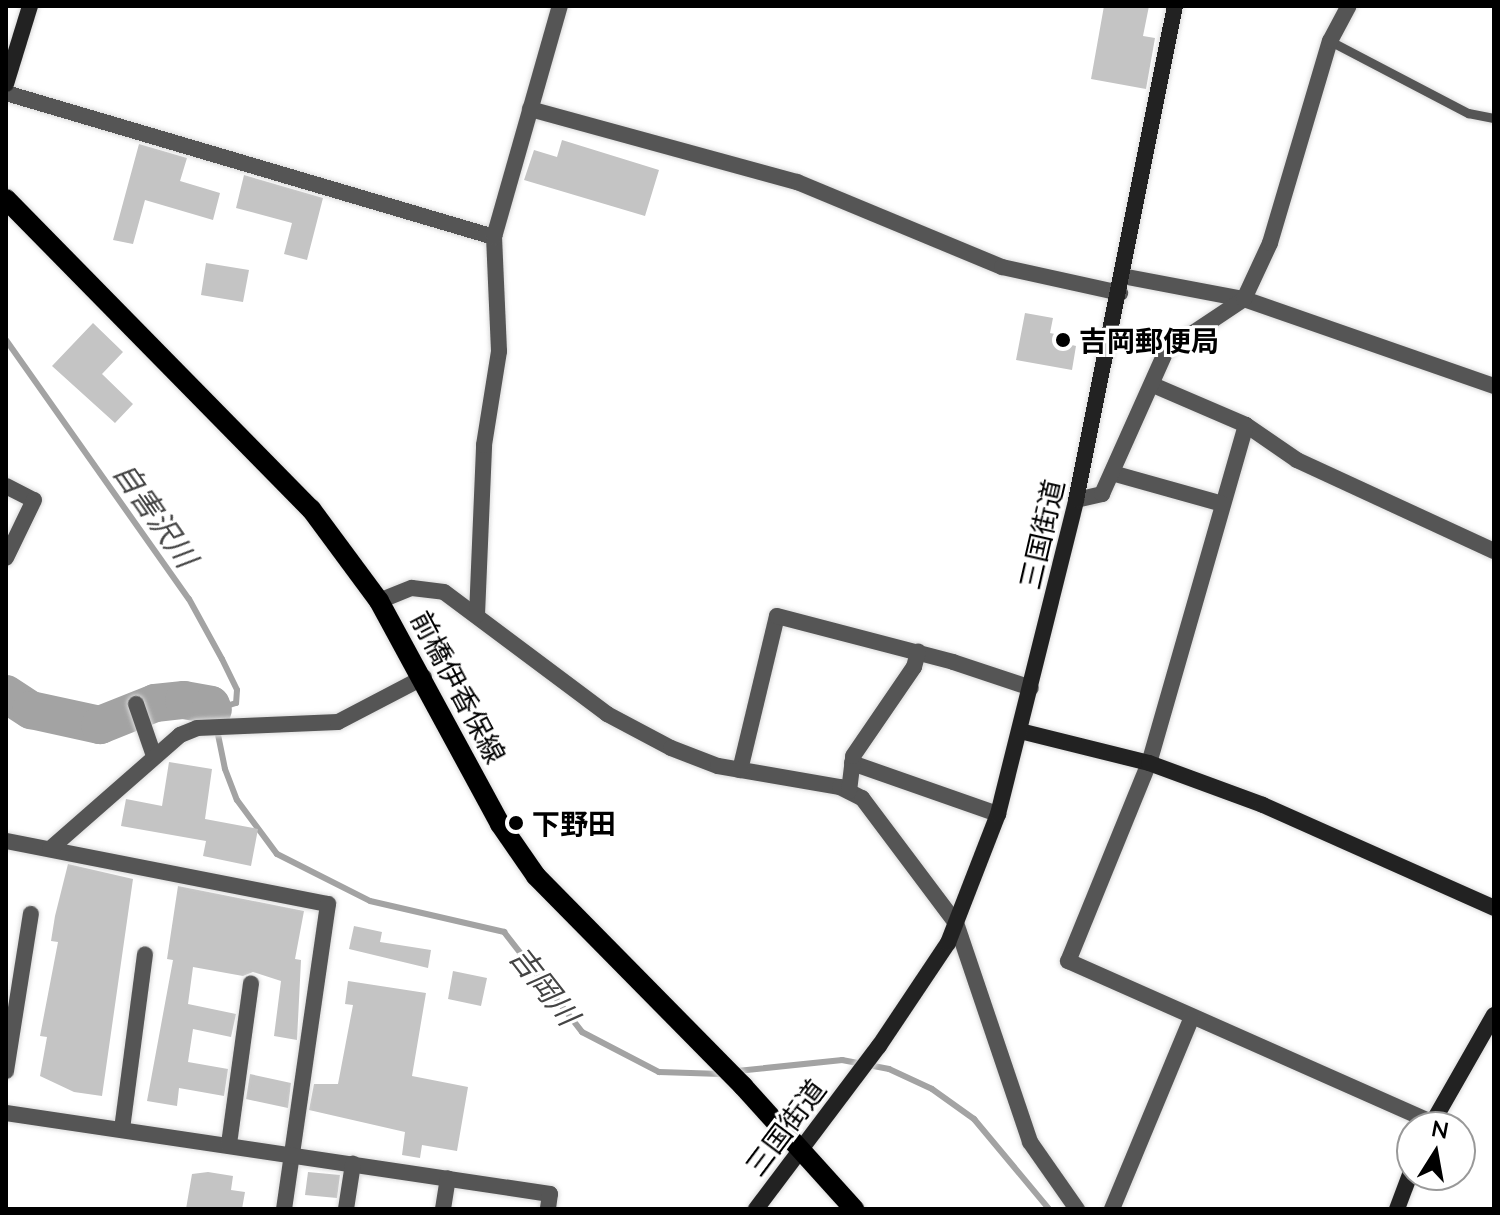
<!DOCTYPE html>
<meta charset="utf-8">
<style>
body{margin:0}
#map{position:relative;width:1500px;height:1215px;overflow:hidden;background:#fff;font-family:Lato,"Noto Sans JP",sans-serif}
div>[style]{position:absolute}
[style*='--x']{left:calc(var(--x)*1px);top:calc(var(--y)*1px);width:calc(var(--w)*1px);rotate:calc(var(--a)*1deg)}
.stream>*{height:6px;margin:-3px;padding:0 3px;transform-origin:3px;border-radius:3px;background:#a3a3a3}
.river>*{height:38px;margin:-19px;padding:0 19px;transform-origin:19px;border-radius:19px;background:#a3a3a3}
.building>*{inset:0;background:#c4c4c4}
.roads{filter:drop-shadow(0 0 2px #dbdbdb) drop-shadow(0 0 2px #dbdbdb)}
.lane>*{height:9px;margin:-4.5px;padding:0 4.5px;transform-origin:4.5px;border-radius:4.5px;background:#555}
.street>*{height:16px;margin:-8px;padding:0 8px;transform-origin:8px;border-radius:8px;background:#555}
.secondary>*{height:16px;margin:-8px;padding:0 8px;transform-origin:8px;border-radius:8px;background:#222}
.primary>*{height:20px;margin:-10px;padding:0 10px;transform-origin:10px;border-radius:10px;background:#000}
.dots>*{width:22px;height:22px;translate:-50% -50%;box-sizing:border-box;border:4px solid #fff;border-radius:50%}
span{translate:-50% -50%;white-space:nowrap;text-align:center;line-height:1.15;-webkit-text-stroke:6px #fff;paint-order:stroke}
.poi-label{font-size:28px;color:#000;font-weight:700}
.left{translate:0 -50%;text-align:left}
.street-label{font-size:28px;color:#000}
.water-label{font-size:30px;color:#444;font-style:italic}
.frame{position:absolute;inset:0;border:8px solid #000;pointer-events:none}
.north{position:absolute;left:1396px;top:1111px;width:80px;height:80px;box-sizing:border-box;background:#fff;border:2px solid #999;border-radius:50%;rotate:11deg;font-size:22px;font-weight:700;line-height:32px;text-align:center;color:#000}
.north::after{content:'';display:block;margin:auto;width:28px;height:36px;background:#000;clip-path:polygon(50% 0,100% 100%,50% 72%,0 100%)}
</style>
<div id="map">
<div class="stream">
<div style="--x:6;--y:340;--w:317;--a:54.8"></div>
<div style="--x:189;--y:599;--w:68;--a:61.2"></div>
<div style="--x:222;--y:659;--w:34;--a:64"></div>
<div style="--x:237;--y:690;--w:13;--a:94"></div>
<div style="--x:236;--y:703;--w:24;--a:163"></div>
<div style="--x:213;--y:710;--w:60;--a:78.5"></div>
<div style="--x:225;--y:769;--w:33;--a:69"></div>
<div style="--x:237;--y:800;--w:67;--a:53.5"></div>
<div style="--x:277;--y:854;--w:104;--a:26.8"></div>
<div style="--x:370;--y:901;--w:138;--a:13"></div>
<div style="--x:504;--y:932;--w:127;--a:52"></div>
<div style="--x:582;--y:1032;--w:87;--a:27.5"></div>
<div style="--x:659;--y:1072;--w:63;--a:1.8"></div>
<div style="--x:737;--y:1071;--w:106;--a:-6"></div>
<div style="--x:842;--y:1060;--w:48;--a:10.8"></div>
<div style="--x:889;--y:1069;--w:47;--a:24.9"></div>
<div style="--x:932;--y:1089;--w:52;--a:35.5"></div>
<div style="--x:974;--y:1119;--w:117;--a:50.2"></div>
</div>
<div class="river">
<div style="--x:6;--y:694;--w:30;--a:33"></div>
<div style="--x:31;--y:710;--w:71;--a:12.3"></div>
<div style="--x:100;--y:725;--w:59;--a:-21.8"></div>
<div style="--x:155;--y:703;--w:29;--a:-6"></div>
<div style="--x:184;--y:700;--w:27;--a:10"></div>
<div style="--x:211;--y:705;--w:5;--a:68"></div>
</div>
<div class="building">
<div style="clip-path:polygon(1104px 6px,1149px 6px,1143px 36px,1155px 38px,1146px 89px,1091px 79px)"></div>
<div style="clip-path:polygon(562px 140px,659px 170px,645px 216px,524px 180px,534px 150px,557px 157px)"></div>
<div style="clip-path:polygon(139px 144px,187px 158px,180px 181px,220px 193px,213px 220px,145px 200px,133px 244px,113px 240px)"></div>
<div style="clip-path:polygon(244px 175px,323px 198px,307px 260px,284px 254px,292px 223px,236px 208px)"></div>
<div style="clip-path:polygon(206px 263px,249px 270px,243px 302px,201px 295px)"></div>
<div style="clip-path:polygon(1025px 313px,1053px 318px,1050px 333px,1069px 337px,1068px 344px,1076px 346px,1072px 370px,1016px 360px)"></div>
<div style="clip-path:polygon(93px 323px,123px 352px,102px 374px,133px 404px,115px 423px,52px 366px)"></div>
<div style="clip-path:polygon(169px 762px,212px 769px,205px 819px,258px 829px,251px 866px,203px 856px,206px 841px,121px 826px,126px 799px,162px 806px)"></div>
<div style="clip-path:polygon(68px 864px,133px 879px,102px 1096px,74px 1092px,40px 1076px,47px 1037px,40px 1036px,58px 942px,51px 941px,55px 916px)"></div>
<div style="clip-path:polygon(178px 886px,304px 911px,295px 959px,301px 960px,297px 1040px,274px 1036px,281px 981px,253px 972px,243px 976px,193px 967px,188px 1004px,236px 1014px,231px 1037px,193px 1029px,188px 1062px,228px 1069px,224px 1096px,179px 1088px,177px 1106px,147px 1101px,173px 960px,167px 959px)"></div>
<div style="clip-path:polygon(354px 926px,382px 932px,380px 942px,431px 950px,428px 968px,349px 949px)"></div>
<div style="clip-path:polygon(453px 971px,487px 978px,481px 1006px,448px 999px)"></div>
<div style="clip-path:polygon(348px 981px,426px 993px,412px 1076px,468px 1087px,457px 1151px,422px 1145px,420px 1158px,402px 1155px,405px 1132px,309px 1110px,314px 1084px,338px 1084px,353px 1005px,345px 1004px)"></div>
<div style="clip-path:polygon(250px 1074px,291px 1083px,288px 1108px,246px 1099px)"></div>
<div style="clip-path:polygon(208px 1172px,233px 1176px,231px 1190px,245px 1192px,242px 1209px,186px 1209px,192px 1174px)"></div>
<div style="clip-path:polygon(308px 1172px,340px 1175px,337px 1198px,305px 1195px)"></div>
</div>
<div class="roads">
<div class="lane">
<div style="--x:1330;--y:41;--w:156;--a:27.6"></div>
<div style="--x:1468;--y:113;--w:26;--a:11"></div>
</div>
<div class="street">
<div style="--x:6;--y:93;--w:509;--a:16.44"></div>
<div style="--x:530;--y:109;--w:277;--a:15.3"></div>
<div style="--x:797;--y:182;--w:222;--a:22.5"></div>
<div style="--x:1002;--y:267;--w:121;--a:12.4"></div>
<div style="--x:1122;--y:276;--w:124;--a:10.7"></div>
<div style="--x:1244;--y:299;--w:265;--a:19.2"></div>
<div style="--x:1153;--y:385;--w:101;--a:23.3"></div>
<div style="--x:1246;--y:425;--w:62;--a:34.5"></div>
<div style="--x:1297;--y:460;--w:217;--a:24.8"></div>
<div style="--x:1246;--y:425;--w:352;--a:106"></div>
<div style="--x:1149;--y:763;--w:214;--a:112.2"></div>
<div style="--x:1068;--y:961;--w:398;--a:23.9"></div>
<div style="--x:1112;--y:473;--w:115;--a:15.6"></div>
<div style="--x:6;--y:486;--w:31;--a:27"></div>
<div style="--x:34;--y:500;--w:64;--a:115.8"></div>
<div style="--x:1076;--y:500;--w:27;--a:-13"></div>
<div style="--x:1102;--y:494;--w:157;--a:-65.9"></div>
<div style="--x:1166;--y:351;--w:94;--a:-33.7"></div>
<div style="--x:1244;--y:299;--w:62;--a:-65.1"></div>
<div style="--x:1270;--y:243;--w:211;--a:-73.5"></div>
<div style="--x:1330;--y:41;--w:40;--a:-62"></div>
<div style="--x:379;--y:601;--w:35;--a:-22"></div>
<div style="--x:412;--y:588;--w:32;--a:7"></div>
<div style="--x:444;--y:592;--w:204;--a:36.8"></div>
<div style="--x:607;--y:714;--w:72;--a:28"></div>
<div style="--x:671;--y:748;--w:50;--a:21"></div>
<div style="--x:718;--y:766;--w:124;--a:9.8"></div>
<div style="--x:840;--y:787;--w:25;--a:27"></div>
<div style="--x:862;--y:798;--w:156;--a:53.1"></div>
<div style="--x:956;--y:923;--w:231;--a:71.3"></div>
<div style="--x:1030;--y:1142;--w:82;--a:55"></div>
<div style="--x:477;--y:615;--w:170;--a:-87.6"></div>
<div style="--x:484;--y:445;--w:95;--a:-80.9"></div>
<div style="--x:499;--y:351;--w:114;--a:-92.5"></div>
<div style="--x:494;--y:237;--w:240;--a:-74.1"></div>
<div style="--x:136;--y:704;--w:55;--a:70.9"></div>
<div style="--x:852;--y:763;--w:155;--a:19.3"></div>
<div style="--x:740;--y:770;--w:158;--a:-76.5"></div>
<div style="--x:777;--y:616;--w:182;--a:14.6"></div>
<div style="--x:953;--y:662;--w:82;--a:18.4"></div>
<div style="--x:849;--y:791;--w:35;--a:-83"></div>
<div style="--x:853;--y:756;--w:108;--a:-55.6"></div>
<div style="--x:914;--y:667;--w:16;--a:-75"></div>
<div style="--x:6;--y:841;--w:328;--a:11.1"></div>
<div style="--x:328;--y:904;--w:308;--a:98.2"></div>
<div style="--x:50;--y:849;--w:173;--a:-41.2"></div>
<div style="--x:180;--y:735;--w:18;--a:-22"></div>
<div style="--x:197;--y:728;--w:141;--a:-2.4"></div>
<div style="--x:338;--y:722;--w:97;--a:-27.6"></div>
<div style="--x:6;--y:1071;--w:159;--a:-81"></div>
<div style="--x:6;--y:1113;--w:550;--a:8.47"></div>
<div style="--x:550;--y:1194;--w:15;--a:98"></div>
<div style="--x:122;--y:1129;--w:176;--a:-82.5"></div>
<div style="--x:229;--y:1144;--w:162;--a:-82.2"></div>
<div style="--x:346;--y:1209;--w:46;--a:-81.2"></div>
<div style="--x:443;--y:1209;--w:31;--a:-81"></div>
<div style="--x:1112;--y:1209;--w:208;--a:-67.4"></div>
</div>
<div class="secondary">
<div style="--x:6;--y:84;--w:82;--a:-72.9"></div>
<div style="--x:1020;--y:731;--w:133;--a:13.9"></div>
<div style="--x:1149;--y:763;--w:121;--a:20.2"></div>
<div style="--x:1263;--y:805;--w:253;--a:24"></div>
<div style="--x:1430;--y:1127;--w:129;--a:-60.3"></div>
<div style="--x:756;--y:1209;--w:204;--a:-53"></div>
<div style="--x:879;--y:1046;--w:124;--a:-56.2"></div>
<div style="--x:948;--y:943;--w:138;--a:-68.8"></div>
<div style="--x:998;--y:814;--w:324;--a:-76"></div>
<div style="--x:1076;--y:500;--w:504;--a:-78.67"></div>
<div style="--x:1397;--y:1209;--w:43;--a:-69.4"></div>
</div>
<div class="primary">
<div style="--x:6;--y:199;--w:435;--a:45.5"></div>
<div style="--x:311;--y:509;--w:114;--a:53.5"></div>
<div style="--x:379;--y:601;--w:254;--a:61.5"></div>
<div style="--x:500;--y:824;--w:63;--a:55.3"></div>
<div style="--x:536;--y:876;--w:295;--a:45.4"></div>
<div style="--x:743;--y:1086;--w:166;--a:47.9"></div>
</div>
</div>
<div class="dots">
<div style="left:1063px;top:340px;background:#000"></div>
<div style="left:516px;top:823px;background:#000"></div>
</div>
<div class="poi-label">
<span class="left" style="left:1079px;top:340px">吉岡郵便局</span>
<span class="left" style="left:532px;top:823px">下野田</span>
</div>
<div class="street-label">
<span style="left:1041px;top:534px;rotate:-77deg">三国街道</span>
<span style="left:459px;top:687px;rotate:62deg">前橋伊香保線</span>
<span style="left:785px;top:1127px;rotate:-53deg">三国街道</span>
</div>
<div class="water-label">
<span style="left:156px;top:514px;rotate:55deg">自害沢川</span>
<span style="left:545px;top:985px;rotate:52deg">吉岡川</span>
</div>
<div class="frame"></div>
<div class="north">N</div>
</div>
